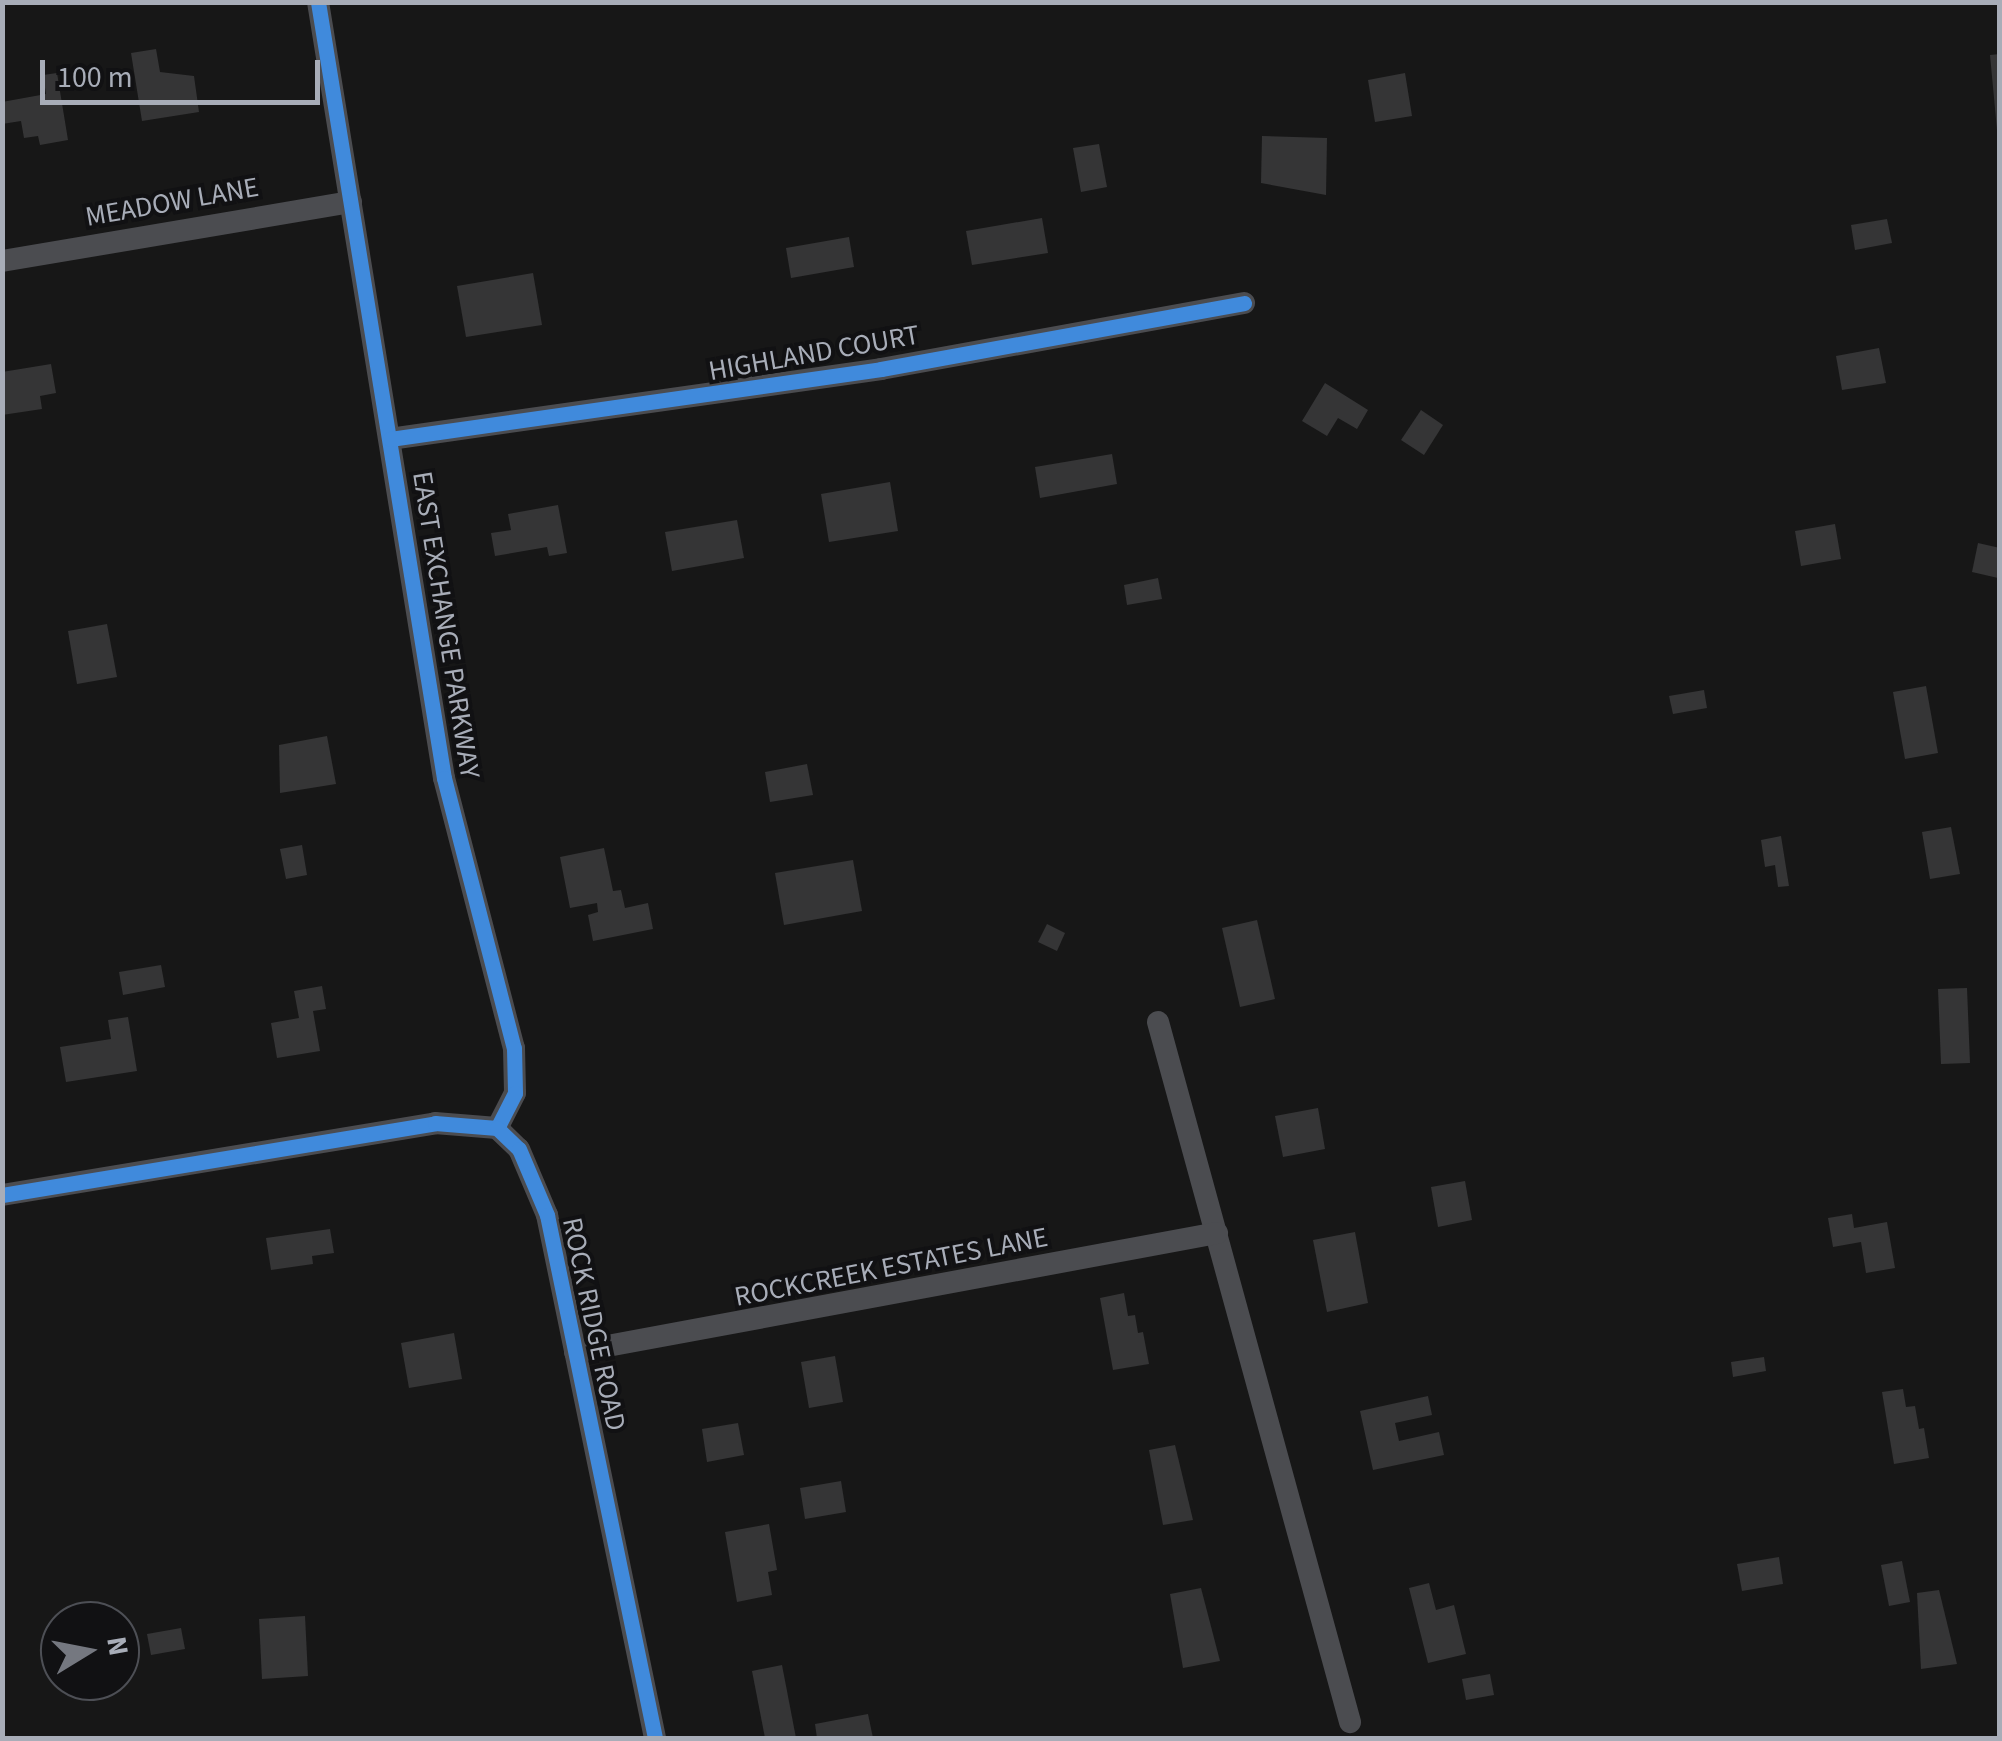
<!DOCTYPE html>
<style>
body{margin:0}
#map{position:relative;width:2002px;height:1741px;overflow:hidden;background:#171717;font-family:"Source Sans 3",sans-serif}
div>[style]{position:absolute}
[style*='--x']{left:calc(var(--x)*1px);top:calc(var(--y)*1px);width:calc(var(--w)*1px);rotate:calc(var(--a)*1deg)}
.building>*{inset:0;background:#353536}
.minor>*{height:22px;margin:-11px;padding:0 11px;transform-origin:11px;border-radius:11px;background:#4b4c50}
.cycleway>*{height:15px;margin:-7.5px;padding:0 7.5px;transform-origin:7.5px;border-radius:7.5px;background:#408adc}
span{translate:-50% -50%;white-space:nowrap;text-align:center;line-height:1.15;-webkit-text-stroke:8px #111113;paint-order:stroke}
.street-label{font-size:28px;color:#a8adb8}
.frame{position:absolute;inset:0;border:5px solid #a8adb8;pointer-events:none}
.north{position:absolute;left:40px;top:1601px;width:100px;height:100px;box-sizing:border-box;background:#111113;border:2px solid #4d4f55;border-radius:50%;rotate:80deg;font-size:28px;font-weight:700;line-height:40px;text-align:center;color:#a8adb8}
.north::after{content:'';display:block;margin:auto;width:35px;height:45px;background:#757880;clip-path:polygon(50% 0,100% 100%,50% 72%,0 100%)}
.scale{position:absolute;left:40px;top:60px;width:280px;height:45px;box-sizing:border-box;border:5px solid #a8adb8;border-top:0;padding-left:12px;font-size:30px;line-height:35px;white-space:nowrap;color:#a8adb8;-webkit-text-stroke:8px #111113;paint-order:stroke}
</style>
<div id="map">
<div class="building">
<div style="clip-path:polygon(156px 49px,160px 72px,194px 76px,199px 112px,142px 121px,131px 53px)"></div>
<div style="clip-path:polygon(2000px 54px,2000px 130px,1997px 130px,1990px 55px)"></div>
<div style="clip-path:polygon(57px 73px,68px 140px,40px 145px,38px 136px,24px 138px,21px 121px,2px 124px,2px 102px,46px 94px,43px 75px)"></div>
<div style="clip-path:polygon(1405px 73px,1412px 116px,1375px 122px,1368px 80px)"></div>
<div style="clip-path:polygon(1262px 136px,1327px 138px,1326px 195px,1261px 183px)"></div>
<div style="clip-path:polygon(1099px 144px,1107px 187px,1081px 192px,1073px 148px)"></div>
<div style="clip-path:polygon(1042px 218px,1048px 253px,972px 265px,966px 231px)"></div>
<div style="clip-path:polygon(1887px 219px,1892px 243px,1855px 250px,1851px 225px)"></div>
<div style="clip-path:polygon(849px 237px,854px 267px,791px 278px,786px 248px)"></div>
<div style="clip-path:polygon(533px 273px,542px 325px,466px 337px,457px 286px)"></div>
<div style="clip-path:polygon(1879px 348px,1886px 383px,1842px 390px,1836px 356px)"></div>
<div style="clip-path:polygon(51px 364px,56px 393px,40px 396px,42px 409px,2px 415px,2px 372px)"></div>
<div style="clip-path:polygon(1325px 383px,1368px 410px,1357px 429px,1338px 418px,1327px 436px,1302px 421px)"></div>
<div style="clip-path:polygon(1421px 410px,1443px 425px,1424px 455px,1401px 440px)"></div>
<div style="clip-path:polygon(1112px 454px,1117px 484px,1040px 498px,1035px 467px)"></div>
<div style="clip-path:polygon(890px 482px,898px 531px,829px 542px,821px 494px)"></div>
<div style="clip-path:polygon(558px 505px,567px 553px,549px 556px,547px 547px,495px 556px,491px 533px,511px 530px,508px 514px)"></div>
<div style="clip-path:polygon(737px 520px,744px 558px,672px 571px,665px 532px)"></div>
<div style="clip-path:polygon(1835px 524px,1841px 559px,1801px 566px,1795px 531px)"></div>
<div style="clip-path:polygon(1978px 543px,2000px 548px,1998px 578px,1972px 572px)"></div>
<div style="clip-path:polygon(1158px 578px,1162px 599px,1127px 605px,1124px 585px)"></div>
<div style="clip-path:polygon(107px 624px,117px 677px,77px 684px,68px 631px)"></div>
<div style="clip-path:polygon(1926px 686px,1938px 753px,1905px 759px,1893px 692px)"></div>
<div style="clip-path:polygon(1704px 690px,1707px 708px,1673px 714px,1669px 696px)"></div>
<div style="clip-path:polygon(327px 736px,336px 784px,280px 793px,279px 745px)"></div>
<div style="clip-path:polygon(807px 764px,813px 795px,770px 802px,765px 772px)"></div>
<div style="clip-path:polygon(1951px 827px,1960px 874px,1930px 879px,1922px 832px)"></div>
<div style="clip-path:polygon(1781px 836px,1789px 886px,1778px 887px,1775px 865px,1765px 867px,1761px 840px)"></div>
<div style="clip-path:polygon(302px 845px,307px 875px,286px 879px,280px 849px)"></div>
<div style="clip-path:polygon(604px 848px,613px 891px,621px 890px,625px 908px,648px 903px,653px 929px,593px 941px,588px 915px,598px 912px,597px 903px,570px 908px,560px 857px)"></div>
<div style="clip-path:polygon(853px 860px,862px 911px,784px 925px,775px 873px)"></div>
<div style="clip-path:polygon(1257px 920px,1275px 999px,1240px 1007px,1222px 928px)"></div>
<div style="clip-path:polygon(1047px 924px,1065px 933px,1057px 951px,1038px 942px)"></div>
<div style="clip-path:polygon(161px 965px,165px 987px,123px 995px,119px 972px)"></div>
<div style="clip-path:polygon(322px 986px,326px 1009px,313px 1011px,320px 1051px,277px 1058px,271px 1023px,299px 1018px,294px 991px)"></div>
<div style="clip-path:polygon(1967px 988px,1970px 1063px,1941px 1064px,1938px 989px)"></div>
<div style="clip-path:polygon(128px 1017px,137px 1071px,66px 1082px,60px 1047px,111px 1039px,108px 1020px)"></div>
<div style="clip-path:polygon(1318px 1108px,1325px 1149px,1283px 1157px,1275px 1116px)"></div>
<div style="clip-path:polygon(1465px 1181px,1472px 1220px,1438px 1227px,1431px 1187px)"></div>
<div style="clip-path:polygon(1852px 1214px,1854px 1228px,1887px 1222px,1895px 1268px,1866px 1273px,1861px 1242px,1833px 1247px,1828px 1218px)"></div>
<div style="clip-path:polygon(330px 1229px,334px 1253px,312px 1256px,313px 1264px,271px 1270px,266px 1238px)"></div>
<div style="clip-path:polygon(1355px 1232px,1368px 1303px,1327px 1312px,1313px 1240px)"></div>
<div style="clip-path:polygon(1124px 1293px,1128px 1316px,1135px 1315px,1138px 1333px,1143px 1332px,1149px 1364px,1113px 1370px,1100px 1298px)"></div>
<div style="clip-path:polygon(454px 1333px,462px 1379px,409px 1388px,401px 1343px)"></div>
<div style="clip-path:polygon(835px 1356px,843px 1402px,809px 1408px,801px 1362px)"></div>
<div style="clip-path:polygon(1764px 1357px,1766px 1371px,1733px 1377px,1731px 1362px)"></div>
<div style="clip-path:polygon(1903px 1389px,1906px 1407px,1915px 1406px,1919px 1429px,1924px 1428px,1929px 1458px,1894px 1464px,1882px 1392px)"></div>
<div style="clip-path:polygon(1428px 1396px,1432px 1415px,1395px 1423px,1399px 1441px,1439px 1432px,1444px 1455px,1373px 1470px,1360px 1411px)"></div>
<div style="clip-path:polygon(738px 1423px,744px 1455px,707px 1462px,702px 1429px)"></div>
<div style="clip-path:polygon(1175px 1445px,1193px 1520px,1163px 1525px,1149px 1450px)"></div>
<div style="clip-path:polygon(841px 1481px,846px 1512px,805px 1519px,800px 1488px)"></div>
<div style="clip-path:polygon(769px 1524px,777px 1570px,768px 1572px,772px 1595px,737px 1602px,725px 1532px)"></div>
<div style="clip-path:polygon(1779px 1557px,1783px 1584px,1742px 1591px,1737px 1564px)"></div>
<div style="clip-path:polygon(1902px 1561px,1910px 1602px,1889px 1606px,1881px 1565px)"></div>
<div style="clip-path:polygon(1429px 1583px,1436px 1610px,1454px 1605px,1466px 1654px,1428px 1663px,1409px 1588px)"></div>
<div style="clip-path:polygon(1201px 1588px,1220px 1661px,1183px 1668px,1170px 1594px)"></div>
<div style="clip-path:polygon(1939px 1590px,1957px 1664px,1921px 1669px,1917px 1593px)"></div>
<div style="clip-path:polygon(305px 1616px,308px 1676px,262px 1679px,259px 1619px)"></div>
<div style="clip-path:polygon(181px 1628px,185px 1649px,151px 1655px,147px 1634px)"></div>
<div style="clip-path:polygon(782px 1665px,796px 1738px,765px 1738px,752px 1671px)"></div>
<div style="clip-path:polygon(1490px 1674px,1494px 1695px,1466px 1700px,1462px 1679px)"></div>
<div style="clip-path:polygon(868px 1714px,873px 1738px,817px 1738px,815px 1724px)"></div>
</div>
<div class="minor">
<div style="--x:318;--y:2;--w:786;--a:80.78"></div>
<div style="--x:444;--y:778;--w:279;--a:75.5"></div>
<div style="--x:514;--y:1048;--w:45;--a:88.7"></div>
<div style="--x:515;--y:1093;--w:39;--a:117"></div>
<div style="--x:2;--y:261;--w:354;--a:-9.6"></div>
<div style="--x:390;--y:439;--w:496;--a:-8.1"></div>
<div style="--x:881;--y:369;--w:369;--a:-10.3"></div>
<div style="--x:1158;--y:1022;--w:726;--a:74.66"></div>
<div style="--x:2;--y:1195;--w:439;--a:-9.4"></div>
<div style="--x:435;--y:1123;--w:62;--a:4.6"></div>
<div style="--x:497;--y:1128;--w:30;--a:44"></div>
<div style="--x:519;--y:1149;--w:72;--a:67"></div>
<div style="--x:547;--y:1215;--w:534;--a:78.33"></div>
<div style="--x:575;--y:1352;--w:653;--a:-10.5"></div>
</div>
<div class="cycleway">
<div style="--x:318;--y:2;--w:786;--a:80.78"></div>
<div style="--x:444;--y:778;--w:279;--a:75.5"></div>
<div style="--x:514;--y:1048;--w:45;--a:88.7"></div>
<div style="--x:515;--y:1093;--w:39;--a:117"></div>
<div style="--x:390;--y:439;--w:496;--a:-8.1"></div>
<div style="--x:881;--y:369;--w:369;--a:-10.3"></div>
<div style="--x:2;--y:1195;--w:439;--a:-9.4"></div>
<div style="--x:435;--y:1123;--w:62;--a:4.6"></div>
<div style="--x:497;--y:1128;--w:30;--a:44"></div>
<div style="--x:519;--y:1149;--w:72;--a:67"></div>
<div style="--x:547;--y:1215;--w:534;--a:78.33"></div>
</div>
<div class="street-label">
<span style="left:172px;top:202px;rotate:-10deg">MEADOW LANE</span>
<span style="left:814px;top:353px;rotate:-10deg">HIGHLAND COURT</span>
<span style="left:446px;top:625px;rotate:81deg">EAST EXCHANGE PARKWAY</span>
<span style="left:891px;top:1267px;rotate:-11deg">ROCKCREEK ESTATES LANE</span>
<span style="left:594px;top:1324px;rotate:78deg">ROCK RIDGE ROAD</span>
</div>
<div class="frame"></div>
<div class="north">N</div>
<div class="scale">100 m</div>
</div>
